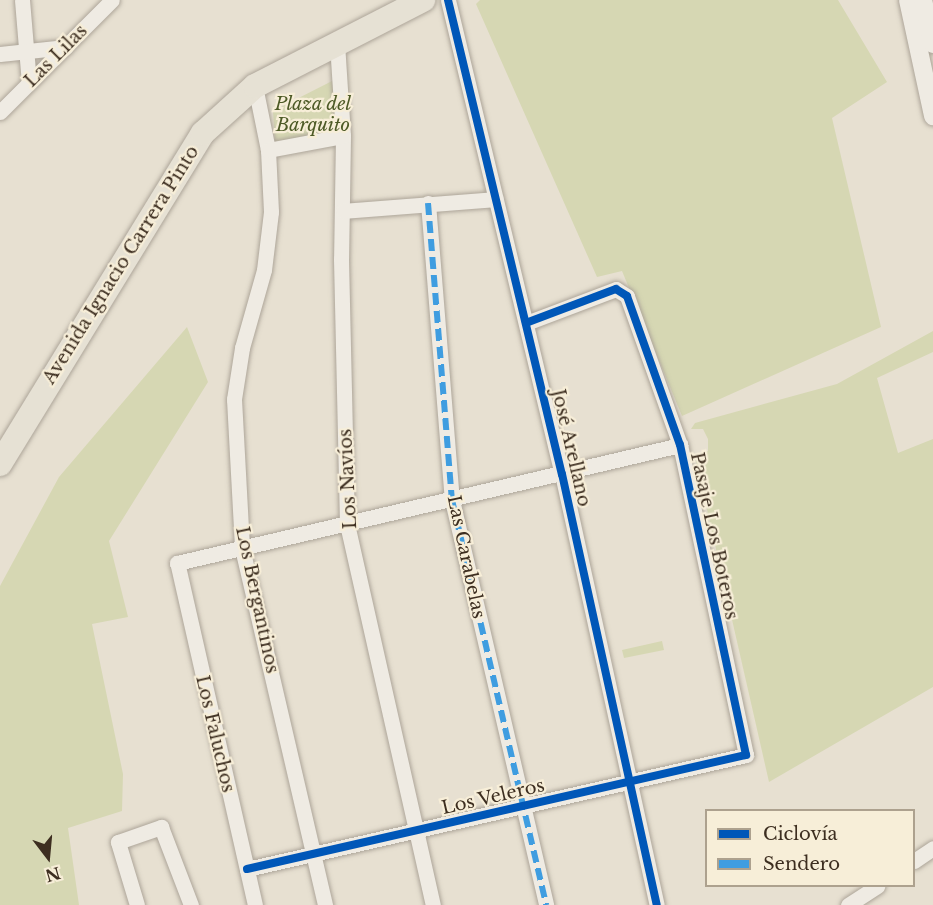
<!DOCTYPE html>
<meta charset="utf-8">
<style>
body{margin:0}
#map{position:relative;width:933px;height:905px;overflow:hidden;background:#e7e0d1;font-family:"Libre Baskerville",serif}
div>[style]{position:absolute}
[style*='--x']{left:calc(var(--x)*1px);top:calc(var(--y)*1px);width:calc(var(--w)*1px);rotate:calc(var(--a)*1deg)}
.green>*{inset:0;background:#d6d7b3}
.roads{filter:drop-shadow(0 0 2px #ada599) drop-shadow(0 0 2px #ada599)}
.minor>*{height:15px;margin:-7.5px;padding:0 7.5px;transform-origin:7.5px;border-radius:7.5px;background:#efebe3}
.tertiary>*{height:18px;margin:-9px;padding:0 9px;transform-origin:9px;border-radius:9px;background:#efebe3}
.primary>*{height:24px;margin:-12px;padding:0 12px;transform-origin:12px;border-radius:12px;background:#e6e1d4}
.quiet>*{height:6px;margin-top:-3px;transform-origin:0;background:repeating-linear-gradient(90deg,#3f9de0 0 12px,transparent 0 18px)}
.cycleway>*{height:8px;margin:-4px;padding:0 4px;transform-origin:4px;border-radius:4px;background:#0057b8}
span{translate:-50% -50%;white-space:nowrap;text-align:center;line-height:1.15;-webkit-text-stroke:4.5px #f7eed8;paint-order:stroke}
.street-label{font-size:18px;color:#3d2e20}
.park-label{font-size:18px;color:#4d5a26;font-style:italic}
.legend{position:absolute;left:705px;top:809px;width:210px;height:78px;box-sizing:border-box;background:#f7eed8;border:2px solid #ada18e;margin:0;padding:8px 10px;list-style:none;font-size:18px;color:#3d2e20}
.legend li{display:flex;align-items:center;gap:12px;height:30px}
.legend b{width:30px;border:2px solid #ada18e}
.north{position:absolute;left:18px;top:827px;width:60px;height:60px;-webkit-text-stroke:4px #f7eed8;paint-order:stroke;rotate:164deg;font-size:16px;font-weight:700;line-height:24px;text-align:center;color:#3d2e20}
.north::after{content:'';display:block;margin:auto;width:21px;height:27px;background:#3d2e20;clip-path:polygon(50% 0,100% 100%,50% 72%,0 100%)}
</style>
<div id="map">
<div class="green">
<div style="clip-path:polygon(480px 0,838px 0,887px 82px,832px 118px,881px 327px,682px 416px,622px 271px,597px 277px,476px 4px)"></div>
<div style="clip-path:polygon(336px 79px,339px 132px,275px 145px,273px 111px)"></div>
<div style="clip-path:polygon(187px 327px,208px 382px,109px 541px,128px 617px,92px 624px,123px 774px,122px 811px,68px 828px,79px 905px,0 905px,0 586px,59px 477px)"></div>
<div style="clip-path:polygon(933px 331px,933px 352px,877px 378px,898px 453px,933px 439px,933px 687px,769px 782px,695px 457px,708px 451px,708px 439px,703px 429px,691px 429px,695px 423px,837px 384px)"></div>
<div style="clip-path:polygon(662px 641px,664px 650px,624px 658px,622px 650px)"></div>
</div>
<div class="roads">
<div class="minor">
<div style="--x:22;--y:0;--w:83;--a:85.2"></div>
<div style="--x:448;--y:0;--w:488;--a:76.5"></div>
<div style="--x:562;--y:474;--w:441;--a:77.6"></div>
<div style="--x:337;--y:43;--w:93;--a:86.3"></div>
<div style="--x:343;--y:136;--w:123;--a:90.9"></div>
<div style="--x:341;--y:259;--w:265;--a:88.7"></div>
<div style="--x:347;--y:524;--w:391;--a:77.3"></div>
<div style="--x:0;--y:54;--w:66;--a:-6.1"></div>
<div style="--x:255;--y:86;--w:65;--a:78.5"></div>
<div style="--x:268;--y:150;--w:62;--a:87.2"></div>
<div style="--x:271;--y:212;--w:58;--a:96.9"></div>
<div style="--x:264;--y:270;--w:81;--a:105.8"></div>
<div style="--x:242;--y:348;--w:52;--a:98.9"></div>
<div style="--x:234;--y:399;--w:149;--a:86.9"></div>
<div style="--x:242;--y:548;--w:367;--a:76.9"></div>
<div style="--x:0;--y:112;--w:158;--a:-45"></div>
<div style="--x:268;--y:150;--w:76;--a:-10.6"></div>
<div style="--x:428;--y:203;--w:298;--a:85.4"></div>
<div style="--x:452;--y:500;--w:416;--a:76.9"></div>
<div style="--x:343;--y:211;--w:153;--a:-4.5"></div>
<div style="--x:914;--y:861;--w:23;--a:-34"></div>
<div style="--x:247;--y:869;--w:512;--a:-12.87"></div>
<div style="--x:746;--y:755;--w:317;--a:-102"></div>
<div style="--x:680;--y:445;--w:158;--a:-109.6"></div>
<div style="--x:627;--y:296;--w:13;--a:-148"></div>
<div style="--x:616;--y:289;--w:96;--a:159.3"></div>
<div style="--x:137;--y:905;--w:66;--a:-106.8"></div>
<div style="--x:118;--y:842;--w:46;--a:-19.2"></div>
<div style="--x:161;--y:827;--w:84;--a:69"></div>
<div style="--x:255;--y:905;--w:351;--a:-102.8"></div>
<div style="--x:177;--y:563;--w:517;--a:-13.2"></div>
<div style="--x:848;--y:905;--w:35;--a:-33"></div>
</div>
<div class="tertiary">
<div style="--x:908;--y:0;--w:119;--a:77.8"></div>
<div style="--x:923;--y:0;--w:45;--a:77.2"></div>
</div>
<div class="primary">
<div style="--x:0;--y:464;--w:388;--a:-58.5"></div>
<div style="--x:203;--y:133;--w:70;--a:-42.1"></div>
<div style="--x:255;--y:86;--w:189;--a:-27.1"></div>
</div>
</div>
<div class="quiet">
<div style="--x:428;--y:203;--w:298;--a:85.4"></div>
<div style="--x:452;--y:500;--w:416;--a:76.9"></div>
</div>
<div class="cycleway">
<div style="--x:448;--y:0;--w:488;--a:76.5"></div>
<div style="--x:562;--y:474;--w:441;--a:77.6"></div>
<div style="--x:247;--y:869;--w:512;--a:-12.87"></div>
<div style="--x:746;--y:755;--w:317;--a:-102"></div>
<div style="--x:680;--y:445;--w:158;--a:-109.6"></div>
<div style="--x:627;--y:296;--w:13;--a:-148"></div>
<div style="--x:616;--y:289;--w:96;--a:159.3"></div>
</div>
<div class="street-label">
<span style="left:56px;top:56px;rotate:-45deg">Las Lilas</span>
<span style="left:121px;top:265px;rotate:-58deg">Avenida Ignacio Carrera Pinto</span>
<span style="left:571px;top:448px;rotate:77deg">José Arellano</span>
<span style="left:348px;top:479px;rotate:-93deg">Los Navíos</span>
<span style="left:714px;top:536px;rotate:78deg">Pasaje Los Boteros</span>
<span style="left:466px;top:557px;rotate:78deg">Las Carabelas</span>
<span style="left:257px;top:600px;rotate:78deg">Los Bergantinos</span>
<span style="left:215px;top:734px;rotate:77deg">Los Faluchos</span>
<span style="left:493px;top:797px;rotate:-13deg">Los Veleros</span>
</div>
<div class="park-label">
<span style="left:313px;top:115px">Plaza del<br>Barquito</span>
</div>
<ul class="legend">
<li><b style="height:8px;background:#0057b8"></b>Ciclovía</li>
<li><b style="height:8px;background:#3f9de0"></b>Sendero</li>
</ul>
<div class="north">N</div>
</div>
